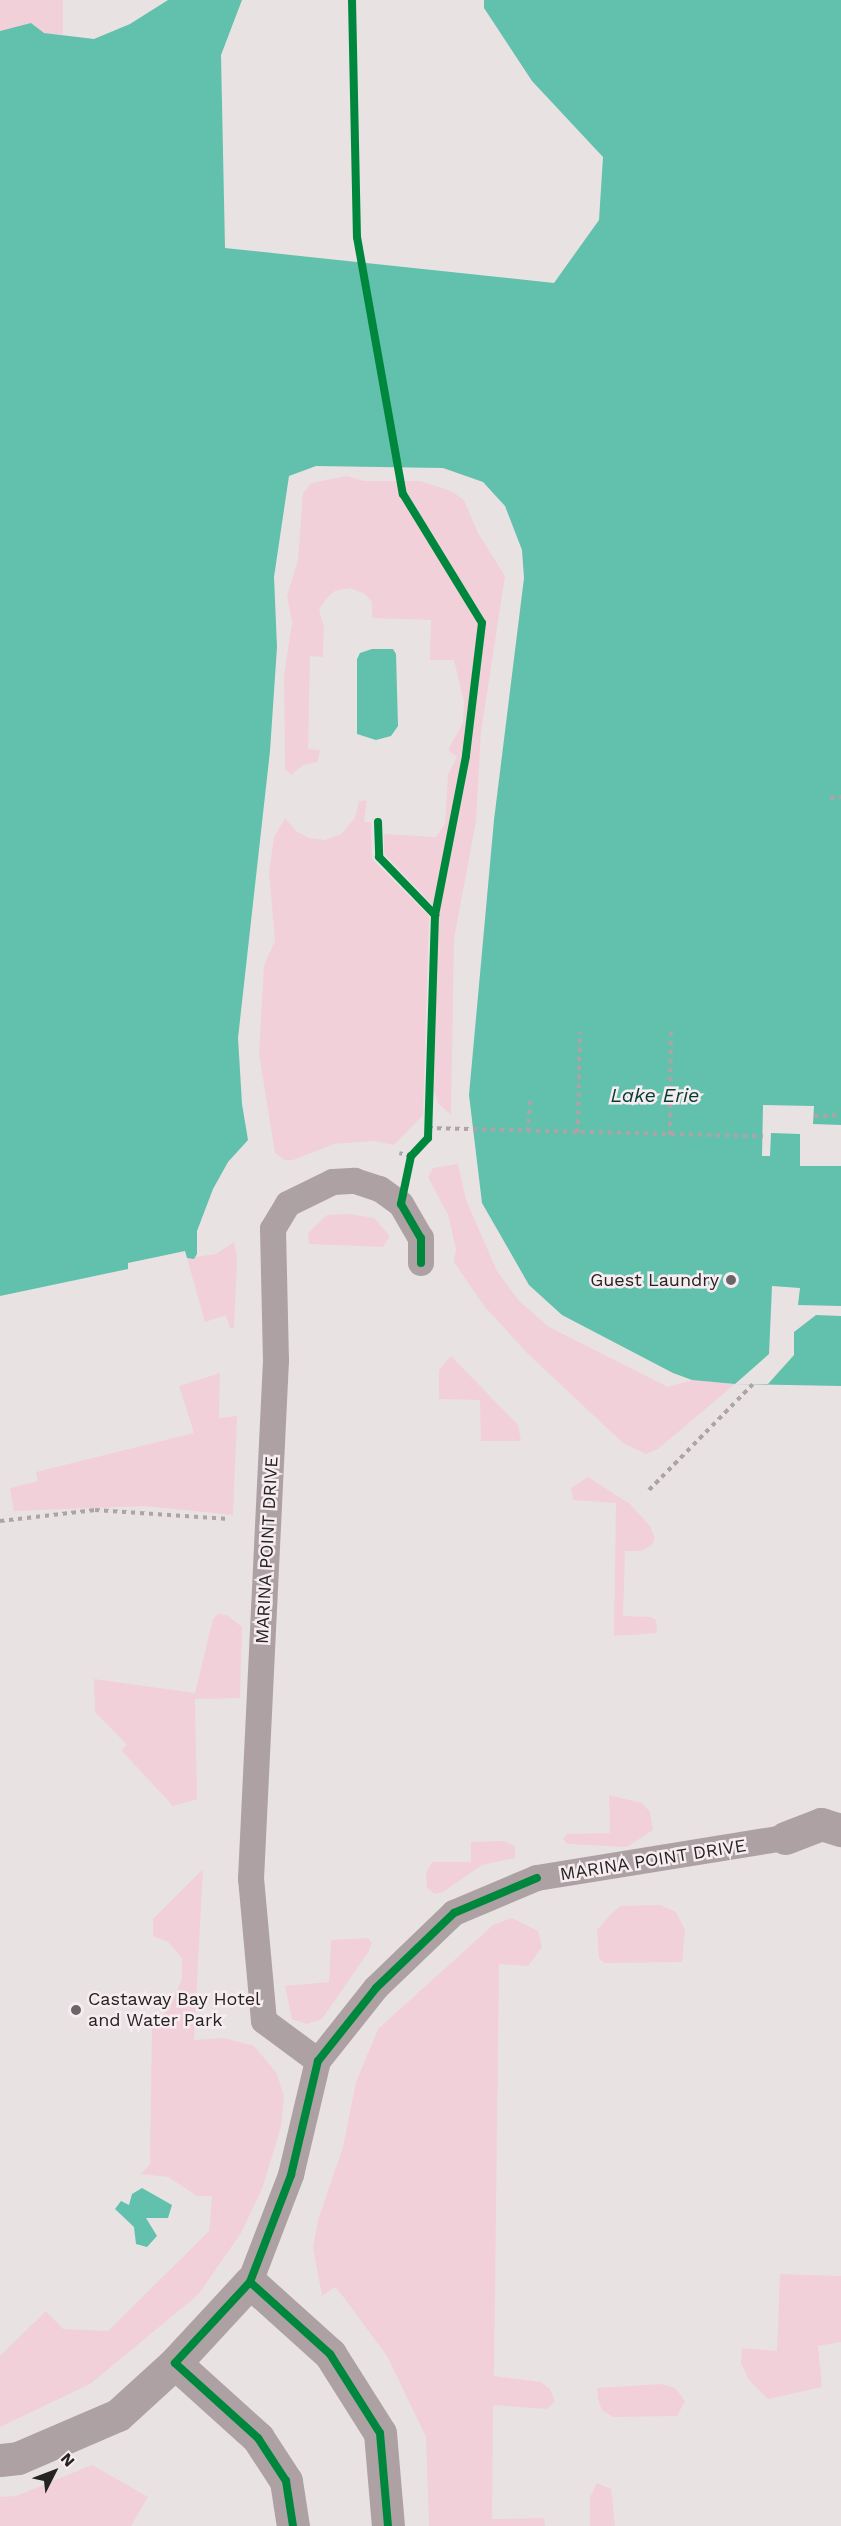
<!DOCTYPE html>
<style>
body{margin:0}
#map{position:relative;width:841px;height:2526px;overflow:hidden;background:#e8e2e3;font-family:"Work Sans",sans-serif}
div>[style]{position:absolute}
[style*='--x']{left:calc(var(--x)*1px);top:calc(var(--y)*1px);width:calc(var(--w)*1px);rotate:calc(var(--a)*1deg)}
.green>*{inset:0;background:#f2d0da}
.water>*{inset:0;background:#61c1ac}
.pier>*{inset:0;background:#e8e2e3}
.path>*{height:4px;margin-top:-2px;transform-origin:0;background:repeating-linear-gradient(90deg,#aca4a7 0 4.5px,transparent 0 9px)}
.lane>*{height:26px;margin:-13px;padding:0 13px;transform-origin:13px;border-radius:13px;background:#ada1a4}
.street>*{height:33px;margin:-16.5px;padding:0 16.5px;transform-origin:16.5px;border-radius:16.5px;background:#ada1a4}
.cycleway>*{height:8px;margin:-4px;padding:0 4px;transform-origin:4px;border-radius:4px;background:#00873e}
.dots>*{width:16px;height:16px;translate:-50% -50%;box-sizing:border-box;border:3px solid #f7edf0;border-radius:50%}
span{translate:-50% -50%;white-space:nowrap;text-align:center;line-height:1.15;-webkit-text-stroke:5px #f7edf0;paint-order:stroke}
.poi-label{font-size:18px;color:#262324}
.right{translate:-100% -50%;text-align:right}
.left{translate:0 -50%;text-align:left}
.street-label{font-size:18px;color:#262324}
.water-label{font-size:20px;color:#003d30;font-style:italic}
.north{position:absolute;left:24px;top:2442px;width:60px;height:60px;-webkit-text-stroke:4px #f7edf0;paint-order:stroke;rotate:48deg;font-size:16px;font-weight:700;line-height:24px;text-align:center;color:#262324}
.north::after{content:'';display:block;margin:auto;width:21px;height:27px;background:#262324;clip-path:polygon(50% 0,100% 100%,50% 72%,0 100%)}
</style>
<div id="map">
<div class="green">
<div style="clip-path:polygon(0 0,63px 0,63px 35px,44px 33px,31px 23px,0 31px)"></div>
<div style="clip-path:polygon(347px 476px,364px 481px,420px 481px,451px 491px,464px 500px,478px 533px,505px 576px,481px 732px,476px 821px,454px 939px,451px 1115px,438px 1103px,434px 1090px,438px 911px,384px 854px,384px 834px,436px 837px,445px 824px,448px 775px,457px 757px,448px 750px,463px 723px,464px 702px,454px 660px,430px 660px,431px 620px,372px 618px,372px 602px,365px 594px,350px 588px,335px 591px,326px 599px,319px 610px,324px 627px,323px 657px,310px 656px,308px 749px,320px 750px,318px 762px,303px 765px,291px 775px,285px 769px,284px 677px,292px 622px,287px 596px,298px 560px,303px 493px,311px 483px)"></div>
<div style="clip-path:polygon(367px 800px,364px 822px,371px 822px,372px 859px,429px 916px,423px 1115px,394px 1145px,373px 1141px,334px 1144px,293px 1160px,285px 1160px,275px 1153px,259px 1054px,264px 965px,275px 941px,269px 872px,274px 837px,285px 818px,296px 831px,309px 838px,325px 840px,341px 834px,355px 818px,359px 801px)"></div>
<div style="clip-path:polygon(458px 1164px,466px 1200px,497px 1271px,519px 1301px,549px 1327px,668px 1387px,692px 1380px,735px 1384px,658px 1449px,646px 1454px,623px 1443px,528px 1354px,484px 1306px,454px 1262px,456px 1249px,448px 1215px,428px 1177px,433px 1168px)"></div>
<div style="clip-path:polygon(349px 1214px,374px 1218px,390px 1236px,383px 1247px,309px 1244px,308px 1233px,327px 1215px)"></div>
<div style="clip-path:polygon(234px 1242px,237px 1258px,234px 1328px,230px 1328px,226px 1315px,205px 1322px,187px 1258px,216px 1254px)"></div>
<div style="clip-path:polygon(451px 1356px,518px 1425px,521px 1441px,481px 1441px,480px 1400px,439px 1399px,439px 1370px)"></div>
<div style="clip-path:polygon(220px 1373px,219px 1418px,237px 1416px,233px 1515px,145px 1506px,14px 1511px,10px 1488px,38px 1481px,36px 1472px,194px 1433px,179px 1386px)"></div>
<div style="clip-path:polygon(588px 1477px,630px 1504px,650px 1526px,655px 1538px,652px 1545px,641px 1551px,625px 1551px,623px 1616px,651px 1617px,656px 1620px,657px 1633px,614px 1636px,616px 1503px,573px 1500px,571px 1488px)"></div>
<div style="clip-path:polygon(218px 1614px,227px 1615px,242px 1627px,240px 1698px,195px 1699px,197px 1799px,173px 1806px,121px 1750px,127px 1745px,95px 1712px,94px 1679px,195px 1693px,213px 1619px)"></div>
<div style="clip-path:polygon(609px 1795px,642px 1803px,650px 1812px,653px 1830px,627px 1847px,567px 1844px,563px 1839px,567px 1834px,610px 1833px)"></div>
<div style="clip-path:polygon(504px 1841px,515px 1846px,515px 1858px,482px 1865px,443px 1892px,435px 1894px,427px 1888px,426px 1873px,432px 1862px,471px 1862px,471px 1842px)"></div>
<div style="clip-path:polygon(203px 1869px,194px 2040px,224px 2038px,254px 2046px,276px 2072px,284px 2096px,281px 2127px,262px 2189px,241px 2233px,198px 2295px,90px 2384px,0 2427px,0 2356px,46px 2311px,63px 2329px,108px 2331px,209px 2231px,212px 2196px,197px 2196px,168px 2177px,141px 2174px,150px 2164px,152px 2024px,170px 2008px,182px 1978px,182px 1958px,168px 1942px,153px 1936px,153px 1919px)"></div>
<div style="clip-path:polygon(660px 1905px,676px 1912px,685px 1930px,682px 1962px,604px 1963px,599px 1958px,597px 1930px,611px 1914px,621px 1906px)"></div>
<div style="clip-path:polygon(512px 1918px,538px 1931px,542px 1947px,528px 1966px,499px 1964px,494px 2376px,541px 2382px,550px 2389px,555px 2402px,546px 2409px,493px 2405px,492px 2519px,544px 2518px,545px 2526px,429px 2526px,426px 2437px,387px 2356px,345px 2299px,335px 2287px,322px 2296px,313px 2247px,318px 2220px,343px 2147px,356px 2082px,378px 2029px,493px 1925px)"></div>
<div style="clip-path:polygon(368px 1938px,372px 1943px,369px 1951px,322px 2019px,307px 2024px,292px 2019px,285px 1986px,329px 1982px,331px 1940px)"></div>
<div style="clip-path:polygon(780px 2274px,841px 2276px,841px 2342px,818px 2346px,822px 2387px,768px 2399px,749px 2380px,741px 2363px,742px 2348px,777px 2351px)"></div>
<div style="clip-path:polygon(662px 2384px,675px 2388px,685px 2401px,677px 2416px,613px 2417px,602px 2410px,598px 2399px,597px 2388px)"></div>
<div style="clip-path:polygon(92px 2465px,148px 2497px,131px 2526px,0 2526px,0 2497px,16px 2496px)"></div>
<div style="clip-path:polygon(597px 2483px,611px 2489px,615px 2526px,590px 2526px,590px 2497px)"></div>
</div>
<div class="water">
<div style="clip-path:polygon(168px 0,242px 0,221px 55px,225px 248px,554px 283px,599px 220px,603px 157px,532px 81px,484px 8px,484px 0,841px 0,841px 1386px,735px 1384px,692px 1380px,673px 1373px,562px 1315px,529px 1285px,482px 1203px,469px 1095px,494px 820px,524px 578px,522px 550px,505px 506px,483px 482px,443px 468px,316px 466px,289px 476px,274px 577px,277px 647px,270px 751px,238px 1038px,242px 1104px,248px 1140px,228px 1162px,213px 1189px,197px 1231px,197px 1254px,194px 1259px,187px 1258px,185px 1251px,128px 1263px,128px 1269px,0 1296px,0 31px,31px 23px,44px 33px,94px 39px,130px 24px)"></div>
<div style="clip-path:polygon(372px 649px,393px 649px,396px 654px,398px 726px,391px 736px,376px 740px,357px 734px,357px 659px,360px 653px)"></div>
<div style="clip-path:polygon(142px 2188px,172px 2205px,168px 2218px,146px 2218px,157px 2236px,147px 2247px,136px 2244px,134px 2227px,115px 2209px,121px 2201px,129px 2205px,132px 2194px)"></div>
</div>
<div class="pier">
<div style="clip-path:polygon(763px 1105px,814px 1106px,813px 1124px,841px 1125px,841px 1166px,800px 1166px,800px 1134px,771px 1133px,770px 1156px,762px 1156px)"></div>
<div style="clip-path:polygon(772px 1286px,800px 1288px,798px 1305px,841px 1306px,841px 1316px,816px 1315px,794px 1332px,794px 1355px,768px 1384px,735px 1384px,769px 1354px)"></div>
</div>
<div class="path">
<div style="--x:830;--y:798;--w:11;--a:-5"></div>
<div style="--x:378;--y:822;--w:35;--a:88"></div>
<div style="--x:379;--y:857;--w:81;--a:46"></div>
<div style="--x:435;--y:915;--w:223;--a:91.8"></div>
<div style="--x:428;--y:1138;--w:25;--a:133"></div>
<div style="--x:411;--y:1156;--w:12;--a:-166"></div>
<div style="--x:814;--y:1116;--w:27;--a:-2"></div>
<div style="--x:428;--y:1128;--w:335;--a:1.4"></div>
<div style="--x:528;--y:1132;--w:32;--a:-86"></div>
<div style="--x:578;--y:1133;--w:101;--a:-88.9"></div>
<div style="--x:670;--y:1135;--w:105;--a:-89.5"></div>
<div style="--x:649;--y:1490;--w:148;--a:-45.5"></div>
<div style="--x:0;--y:1521;--w:96;--a:-6.6"></div>
<div style="--x:95;--y:1510;--w:134;--a:3.8"></div>
</div>
<div class="lane">
<div style="--x:318;--y:2061;--w:67;--a:-143.5"></div>
<div style="--x:264;--y:2021;--w:143;--a:-95.2"></div>
<div style="--x:251;--y:1879;--w:519;--a:-87.24"></div>
<div style="--x:276;--y:1361;--w:132;--a:-91.3"></div>
<div style="--x:273;--y:1229;--w:29;--a:-59"></div>
<div style="--x:288;--y:1204;--w:50;--a:-26.1"></div>
<div style="--x:333;--y:1182;--w:22;--a:-3"></div>
<div style="--x:355;--y:1181;--w:26;--a:18"></div>
<div style="--x:380;--y:1189;--w:26;--a:36"></div>
<div style="--x:401;--y:1204;--w:39;--a:60"></div>
<div style="--x:421;--y:1238;--w:25;--a:90"></div>
<div style="--x:250;--y:2282;--w:115;--a:-69"></div>
<div style="--x:291;--y:2175;--w:117;--a:-76.7"></div>
<div style="--x:318;--y:2061;--w:93;--a:-51.5"></div>
<div style="--x:376;--y:1988;--w:108;--a:-43.9"></div>
<div style="--x:454;--y:1913;--w:90;--a:-22.9"></div>
<div style="--x:537;--y:1878;--w:251;--a:-9.2"></div>
</div>
<div class="street">
<div style="--x:785;--y:1838;--w:39;--a:-21"></div>
<div style="--x:821;--y:1824;--w:21;--a:17"></div>
<div style="--x:175;--y:2363;--w:112;--a:42.1"></div>
<div style="--x:258;--y:2438;--w:51;--a:56.9"></div>
<div style="--x:286;--y:2481;--w:46;--a:81.2"></div>
<div style="--x:0;--y:2460;--w:18;--a:-6"></div>
<div style="--x:18;--y:2458;--w:109;--a:-23.3"></div>
<div style="--x:118;--y:2415;--w:77;--a:-42.4"></div>
<div style="--x:175;--y:2363;--w:110;--a:-47.2"></div>
<div style="--x:250;--y:2282;--w:108;--a:42"></div>
<div style="--x:330;--y:2354;--w:93;--a:57.7"></div>
<div style="--x:380;--y:2433;--w:93;--a:85.1"></div>
</div>
<div class="cycleway">
<div style="--x:352;--y:0;--w:237;--a:88.8"></div>
<div style="--x:357;--y:237;--w:261;--a:79.9"></div>
<div style="--x:403;--y:494;--w:151;--a:58.5"></div>
<div style="--x:482;--y:623;--w:134;--a:96.9"></div>
<div style="--x:466;--y:756;--w:162;--a:101"></div>
<div style="--x:435;--y:915;--w:223;--a:91.8"></div>
<div style="--x:428;--y:1138;--w:25;--a:133"></div>
<div style="--x:411;--y:1156;--w:49;--a:101.8"></div>
<div style="--x:401;--y:1204;--w:39;--a:60"></div>
<div style="--x:421;--y:1238;--w:25;--a:90"></div>
<div style="--x:378;--y:822;--w:35;--a:88"></div>
<div style="--x:379;--y:857;--w:81;--a:46"></div>
<div style="--x:250;--y:2282;--w:108;--a:42"></div>
<div style="--x:330;--y:2354;--w:93;--a:57.7"></div>
<div style="--x:380;--y:2433;--w:93;--a:85.1"></div>
<div style="--x:293;--y:2526;--w:46;--a:-98.8"></div>
<div style="--x:286;--y:2481;--w:51;--a:-123.1"></div>
<div style="--x:258;--y:2438;--w:112;--a:-137.9"></div>
<div style="--x:175;--y:2363;--w:110;--a:-47.2"></div>
<div style="--x:250;--y:2282;--w:115;--a:-69"></div>
<div style="--x:291;--y:2175;--w:117;--a:-76.7"></div>
<div style="--x:318;--y:2061;--w:93;--a:-51.5"></div>
<div style="--x:376;--y:1988;--w:108;--a:-43.9"></div>
<div style="--x:454;--y:1913;--w:90;--a:-22.9"></div>
</div>
<div class="dots">
<div style="left:731px;top:1280px;background:#6a6667"></div>
<div style="left:76px;top:2010px;background:#6a6667"></div>
</div>
<div class="poi-label">
<span class="right" style="left:719px;top:1280px">Guest Laundry</span>
<span class="left" style="left:88px;top:2010px">Castaway Bay Hotel<br>and Water Park</span>
</div>
<div class="street-label">
<span style="left:267px;top:1550px;rotate:-87deg">MARINA POINT DRIVE</span>
<span style="left:653px;top:1860px;rotate:-9deg">MARINA POINT DRIVE</span>
</div>
<div class="water-label">
<span style="left:655px;top:1095px">Lake Erie</span>
</div>
<div class="north">N</div>
</div>
